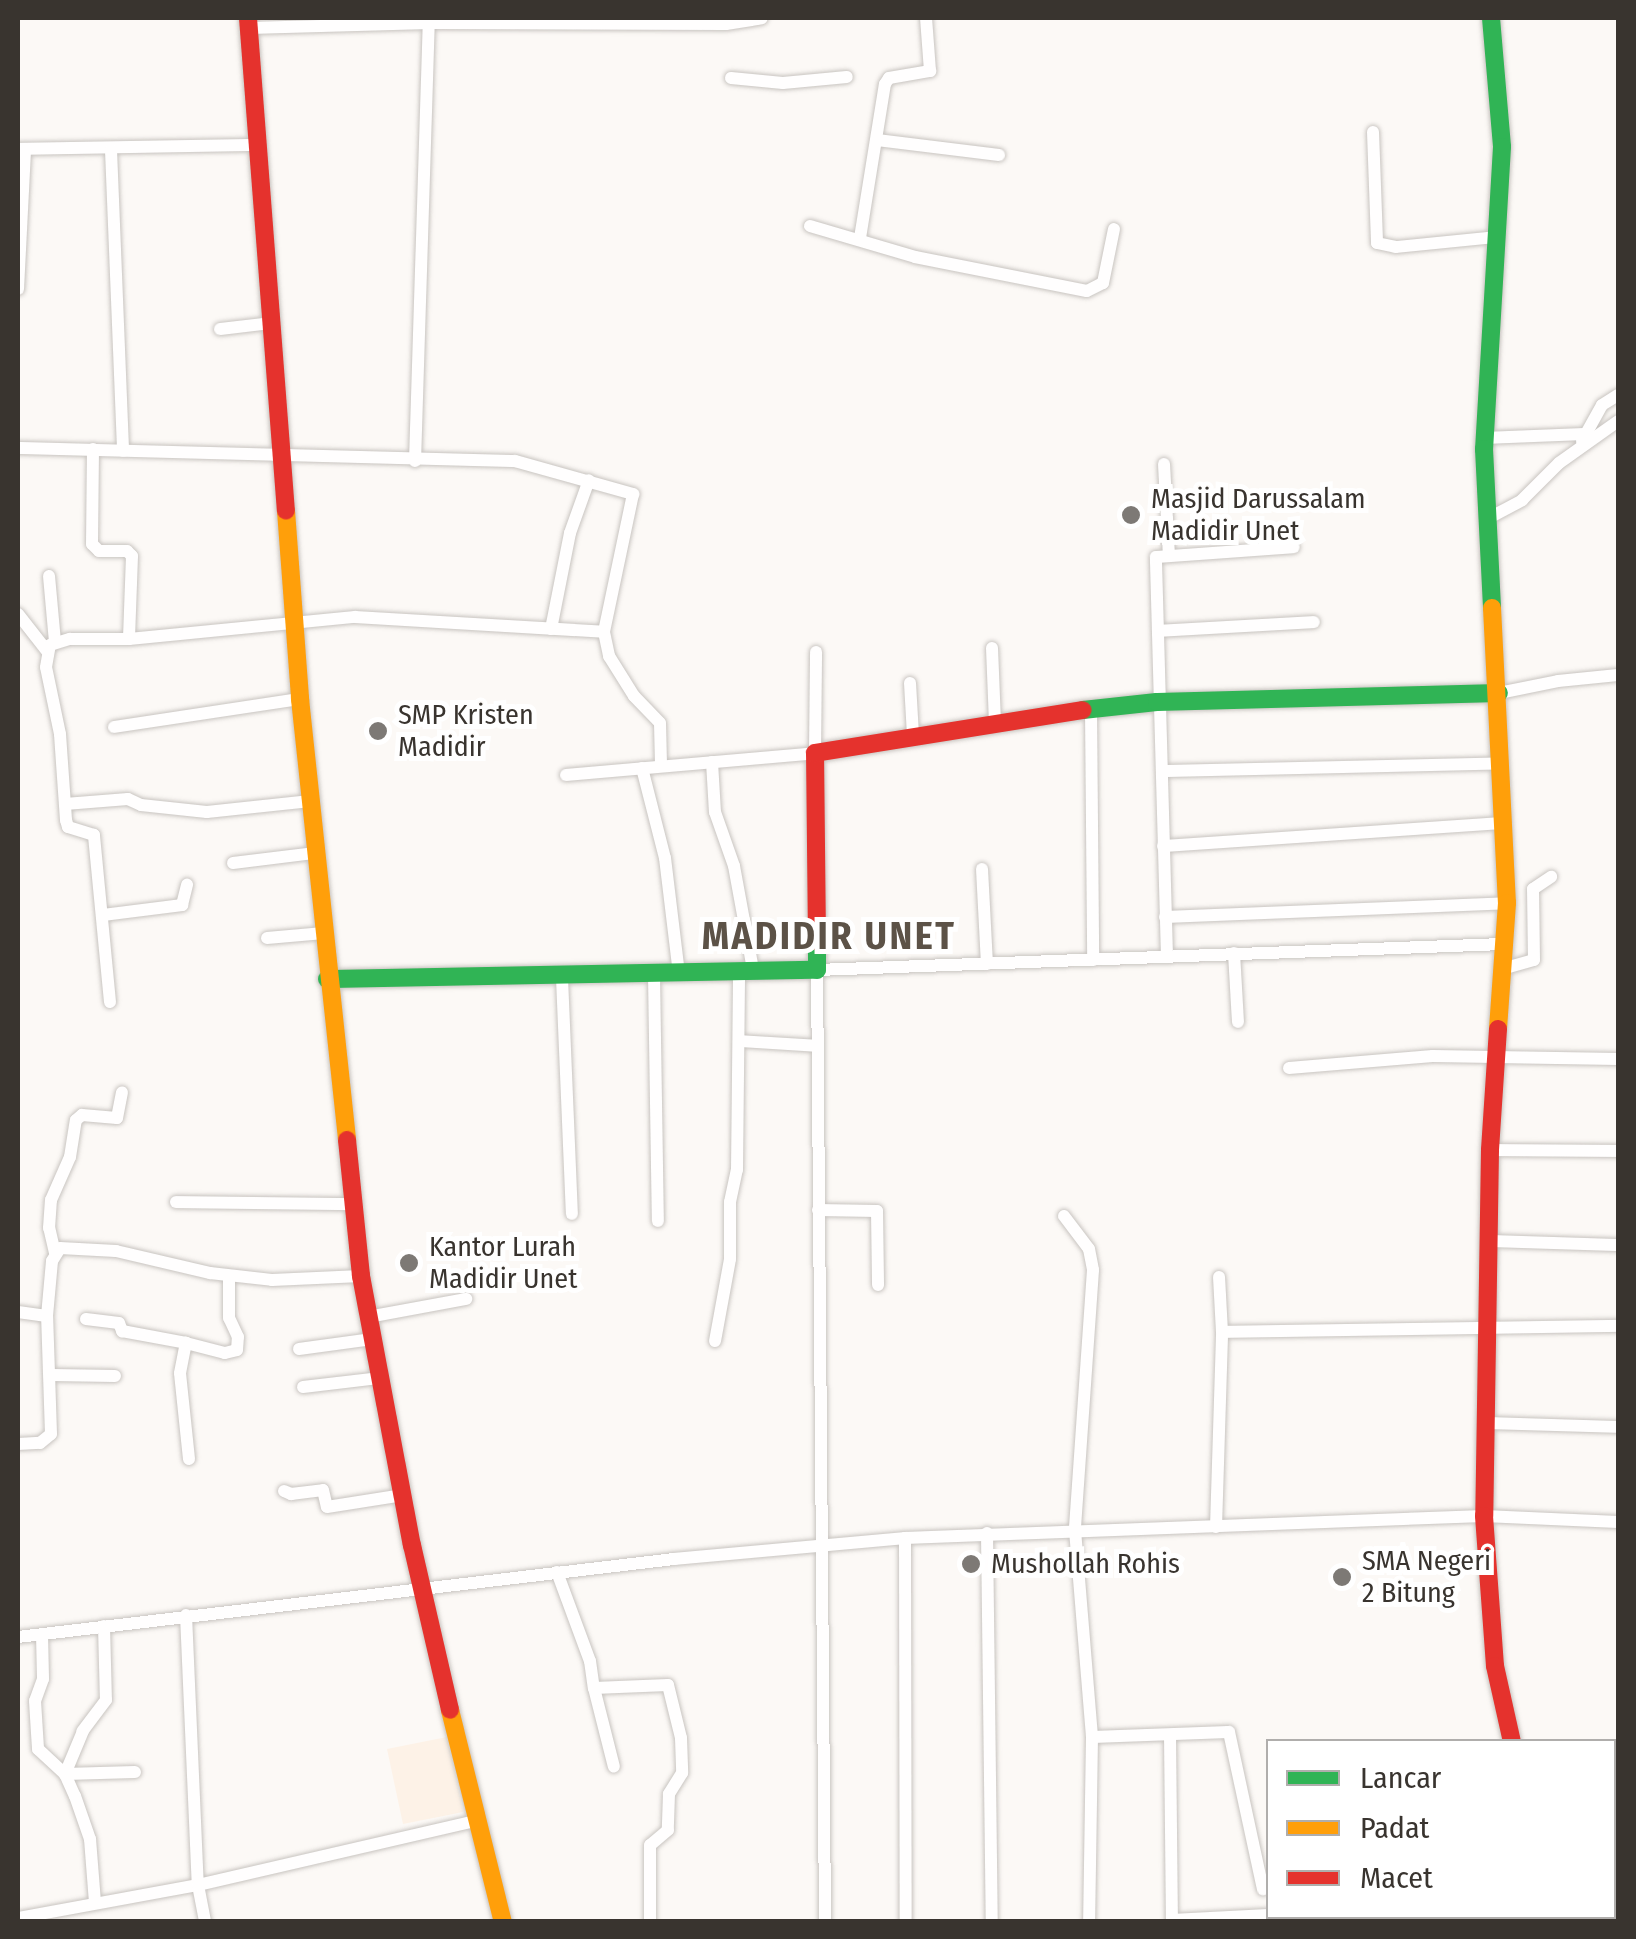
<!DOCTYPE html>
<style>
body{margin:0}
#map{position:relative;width:1636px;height:1939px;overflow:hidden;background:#fcf9f6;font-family:"Fira Sans Condensed",sans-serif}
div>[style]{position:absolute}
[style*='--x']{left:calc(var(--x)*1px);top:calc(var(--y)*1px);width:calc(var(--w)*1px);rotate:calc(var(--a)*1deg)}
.industrial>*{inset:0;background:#fdf2e7}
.roads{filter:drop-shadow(0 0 2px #c8c4c0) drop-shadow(0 0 2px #c8c4c0)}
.street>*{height:12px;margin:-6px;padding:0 6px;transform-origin:6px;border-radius:6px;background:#fffefe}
.fast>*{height:18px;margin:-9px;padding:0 9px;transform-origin:9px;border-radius:9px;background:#30b455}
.slow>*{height:18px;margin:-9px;padding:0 9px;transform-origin:9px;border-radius:9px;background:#ff9f0a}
.jam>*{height:18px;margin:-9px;padding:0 9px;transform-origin:9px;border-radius:9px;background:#e5322d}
.dots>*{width:28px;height:28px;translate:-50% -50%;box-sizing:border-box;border:5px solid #fff;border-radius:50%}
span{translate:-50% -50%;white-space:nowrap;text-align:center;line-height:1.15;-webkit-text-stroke:10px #fff;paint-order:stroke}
.poi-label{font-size:28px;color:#39342f}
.left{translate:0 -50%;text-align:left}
.district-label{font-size:38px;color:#5c5247;font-weight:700;letter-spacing:2.5px}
.frame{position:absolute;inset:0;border:20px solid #39342f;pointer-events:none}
.legend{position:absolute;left:1266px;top:1739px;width:350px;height:180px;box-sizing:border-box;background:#fff;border:2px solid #b0aeac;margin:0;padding:12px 18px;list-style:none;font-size:30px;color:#39342f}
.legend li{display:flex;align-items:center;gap:20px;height:50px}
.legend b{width:50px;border:2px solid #b0aeac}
</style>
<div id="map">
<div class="industrial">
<div style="clip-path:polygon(447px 1737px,463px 1812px,403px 1824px,387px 1749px)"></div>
</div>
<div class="roads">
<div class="street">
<div style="--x:249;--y:28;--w:180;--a:-1.6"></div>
<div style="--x:429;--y:23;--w:297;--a:0.2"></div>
<div style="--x:726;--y:24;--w:36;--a:-9"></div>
<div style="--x:731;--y:78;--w:52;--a:5.5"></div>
<div style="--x:783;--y:83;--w:64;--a:-5.4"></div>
<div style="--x:1373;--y:132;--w:111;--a:87.9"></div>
<div style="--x:1377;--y:243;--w:19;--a:12"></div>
<div style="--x:1396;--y:247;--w:101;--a:-5.7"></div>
<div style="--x:877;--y:140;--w:123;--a:7"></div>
<div style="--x:18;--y:149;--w:240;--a:-1"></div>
<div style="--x:111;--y:150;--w:301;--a:87.7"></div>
<div style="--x:810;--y:226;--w:109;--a:16.4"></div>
<div style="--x:915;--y:257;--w:175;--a:11.2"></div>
<div style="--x:1087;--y:291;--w:18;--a:-27"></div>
<div style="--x:1103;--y:283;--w:55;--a:-78.5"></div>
<div style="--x:860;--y:238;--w:156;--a:-80.8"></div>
<div style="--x:885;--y:84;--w:7;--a:-56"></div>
<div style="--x:889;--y:78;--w:42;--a:-9.7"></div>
<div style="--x:930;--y:71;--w:53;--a:-94.3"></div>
<div style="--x:18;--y:289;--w:140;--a:-87.1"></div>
<div style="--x:220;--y:329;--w:51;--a:-6.7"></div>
<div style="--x:1484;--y:438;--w:100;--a:-2.3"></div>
<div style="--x:1582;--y:441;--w:41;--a:-60.9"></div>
<div style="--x:1602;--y:405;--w:19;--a:-32"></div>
<div style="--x:18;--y:448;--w:497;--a:1.5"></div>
<div style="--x:515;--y:461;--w:123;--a:15.6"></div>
<div style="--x:633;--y:494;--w:141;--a:101.9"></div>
<div style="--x:604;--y:632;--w:25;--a:78"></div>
<div style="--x:609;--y:656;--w:47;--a:58"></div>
<div style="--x:634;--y:696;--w:37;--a:46"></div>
<div style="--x:660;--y:723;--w:42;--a:88.6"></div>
<div style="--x:93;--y:449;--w:95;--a:90.6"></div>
<div style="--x:92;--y:544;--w:10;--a:45"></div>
<div style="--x:99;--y:551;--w:28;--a:0"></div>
<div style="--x:127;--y:551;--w:7;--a:45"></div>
<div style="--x:132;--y:556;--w:83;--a:92.1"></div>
<div style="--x:415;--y:461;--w:438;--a:-88.2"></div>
<div style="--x:1164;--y:464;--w:92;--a:86.9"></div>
<div style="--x:1487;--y:519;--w:40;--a:-28"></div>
<div style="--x:1522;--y:500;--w:52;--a:-45"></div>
<div style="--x:1559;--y:463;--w:72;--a:-35.4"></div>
<div style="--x:49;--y:576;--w:66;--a:84.8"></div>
<div style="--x:18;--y:614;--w:47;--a:51.9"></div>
<div style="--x:551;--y:629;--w:98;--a:-78.8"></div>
<div style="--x:570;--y:533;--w:56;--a:-70.3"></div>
<div style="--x:1158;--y:631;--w:156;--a:-3.3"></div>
<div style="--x:992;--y:648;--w:74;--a:87.7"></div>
<div style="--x:910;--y:683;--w:52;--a:86.7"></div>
<div style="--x:1499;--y:693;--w:60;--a:-11.5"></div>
<div style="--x:1558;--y:681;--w:60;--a:-5.7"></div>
<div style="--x:1091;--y:709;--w:251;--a:89.5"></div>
<div style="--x:114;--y:727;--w:188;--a:-8.6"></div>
<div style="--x:712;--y:762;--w:50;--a:86.6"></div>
<div style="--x:715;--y:812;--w:57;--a:70.6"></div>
<div style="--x:734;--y:866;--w:106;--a:79.6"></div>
<div style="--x:642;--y:768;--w:93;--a:75.7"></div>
<div style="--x:665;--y:858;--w:116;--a:83.1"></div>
<div style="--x:1162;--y:771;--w:340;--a:-1.3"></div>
<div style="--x:566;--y:775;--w:250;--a:-5"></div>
<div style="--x:815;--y:753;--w:101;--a:-89.4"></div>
<div style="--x:65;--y:804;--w:63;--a:-4.5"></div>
<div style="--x:128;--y:799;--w:14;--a:25"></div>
<div style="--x:141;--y:805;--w:66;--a:6.1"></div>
<div style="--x:207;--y:812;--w:104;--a:-6.1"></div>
<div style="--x:1163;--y:846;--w:341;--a:-3.9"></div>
<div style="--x:233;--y:863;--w:83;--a:-7"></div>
<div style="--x:982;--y:869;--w:95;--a:87"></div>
<div style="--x:103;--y:915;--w:80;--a:-7.2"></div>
<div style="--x:182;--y:905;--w:21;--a:-76"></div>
<div style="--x:1165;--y:917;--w:342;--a:-2.3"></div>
<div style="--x:267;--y:938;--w:57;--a:-5"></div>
<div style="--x:1234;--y:953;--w:69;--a:86.7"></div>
<div style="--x:1167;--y:956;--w:399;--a:-91.6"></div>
<div style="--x:1156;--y:557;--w:138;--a:-4.1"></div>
<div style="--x:1502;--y:969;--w:33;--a:-16"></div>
<div style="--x:1534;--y:960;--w:71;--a:-90.8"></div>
<div style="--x:1533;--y:889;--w:22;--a:-34"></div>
<div style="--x:654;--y:975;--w:246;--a:89.1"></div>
<div style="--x:562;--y:978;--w:236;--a:87.6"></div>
<div style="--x:110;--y:1002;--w:168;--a:-95.5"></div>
<div style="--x:94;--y:835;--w:27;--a:-163"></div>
<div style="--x:68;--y:827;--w:7;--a:-106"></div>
<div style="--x:66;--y:820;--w:86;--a:-94"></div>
<div style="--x:60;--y:734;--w:68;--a:-101.8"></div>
<div style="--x:46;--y:667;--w:22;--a:-80"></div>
<div style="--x:50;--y:645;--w:21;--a:-17"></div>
<div style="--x:70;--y:639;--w:59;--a:0"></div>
<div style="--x:129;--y:639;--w:227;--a:-5.6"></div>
<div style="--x:355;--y:617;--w:249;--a:3.4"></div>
<div style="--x:739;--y:1041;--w:79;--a:3.6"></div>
<div style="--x:1289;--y:1068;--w:144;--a:-4.8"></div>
<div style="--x:1433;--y:1056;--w:185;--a:0.9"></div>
<div style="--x:1490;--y:1150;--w:128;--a:0.4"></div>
<div style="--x:176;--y:1202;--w:176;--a:0.7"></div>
<div style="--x:818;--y:1210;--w:59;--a:1"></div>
<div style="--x:877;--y:1211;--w:74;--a:89.2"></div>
<div style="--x:1064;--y:1216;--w:41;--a:52.9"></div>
<div style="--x:1089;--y:1249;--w:21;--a:79"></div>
<div style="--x:1093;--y:1270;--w:261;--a:94"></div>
<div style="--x:1075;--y:1530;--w:208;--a:85.3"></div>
<div style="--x:1092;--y:1737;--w:185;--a:90.9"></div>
<div style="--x:1489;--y:1241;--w:129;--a:1.8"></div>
<div style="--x:55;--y:1253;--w:26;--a:-103"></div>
<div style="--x:49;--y:1228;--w:28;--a:-86"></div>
<div style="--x:51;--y:1200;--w:47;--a:-66.2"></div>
<div style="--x:70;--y:1157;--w:37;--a:-81"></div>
<div style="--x:76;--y:1120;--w:8;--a:-40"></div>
<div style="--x:82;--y:1115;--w:35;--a:5"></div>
<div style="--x:117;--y:1118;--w:26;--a:-79"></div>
<div style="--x:18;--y:1312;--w:29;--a:8"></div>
<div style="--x:368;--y:1317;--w:100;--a:-10.4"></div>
<div style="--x:86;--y:1319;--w:33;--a:7"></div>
<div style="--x:119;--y:1323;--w:9;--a:69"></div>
<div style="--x:122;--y:1331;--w:65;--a:10.6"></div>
<div style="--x:1222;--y:1332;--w:396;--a:-0.9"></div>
<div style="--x:715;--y:1341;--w:83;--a:-79.6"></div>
<div style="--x:730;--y:1259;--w:57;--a:-90"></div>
<div style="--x:730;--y:1202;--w:33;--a:-78"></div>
<div style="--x:737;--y:1170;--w:200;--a:-89.4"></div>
<div style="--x:299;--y:1349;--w:74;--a:-7.8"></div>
<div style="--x:52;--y:1375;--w:63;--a:0.9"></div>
<div style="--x:303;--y:1387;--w:78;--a:-6.7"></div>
<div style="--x:1485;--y:1423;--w:133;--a:1.7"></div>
<div style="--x:18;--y:1444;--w:22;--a:-3"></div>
<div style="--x:40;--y:1443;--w:14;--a:-39"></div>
<div style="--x:51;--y:1434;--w:118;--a:-91.9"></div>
<div style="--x:47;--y:1316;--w:55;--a:-84.8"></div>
<div style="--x:52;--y:1261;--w:15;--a:-58"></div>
<div style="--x:60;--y:1248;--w:56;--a:3.1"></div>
<div style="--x:116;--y:1251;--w:97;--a:13.2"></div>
<div style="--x:210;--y:1273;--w:62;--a:6.4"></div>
<div style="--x:272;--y:1280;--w:89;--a:-2.6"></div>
<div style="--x:189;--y:1459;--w:86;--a:-96"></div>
<div style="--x:180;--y:1373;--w:31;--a:-79"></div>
<div style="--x:186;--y:1343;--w:40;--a:14.4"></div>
<div style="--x:225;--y:1353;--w:12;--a:-14"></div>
<div style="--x:237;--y:1350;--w:13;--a:-86"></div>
<div style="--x:238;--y:1337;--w:21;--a:-115"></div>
<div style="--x:229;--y:1318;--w:42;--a:-90"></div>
<div style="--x:284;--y:1491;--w:8;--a:23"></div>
<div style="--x:291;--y:1494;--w:32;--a:-7"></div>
<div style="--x:323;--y:1490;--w:17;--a:77"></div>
<div style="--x:327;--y:1507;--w:77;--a:-9"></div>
<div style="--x:1216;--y:1527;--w:195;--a:-88.2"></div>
<div style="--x:1222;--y:1332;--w:55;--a:-93.1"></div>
<div style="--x:987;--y:1533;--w:389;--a:89.3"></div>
<div style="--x:905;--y:1538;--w:384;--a:89.9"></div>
<div style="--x:557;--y:1572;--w:95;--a:69.7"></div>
<div style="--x:590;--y:1661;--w:27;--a:82"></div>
<div style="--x:594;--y:1688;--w:74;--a:-2.3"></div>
<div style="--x:668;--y:1685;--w:55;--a:76.2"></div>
<div style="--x:681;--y:1738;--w:35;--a:88"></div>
<div style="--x:682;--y:1773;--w:25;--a:122"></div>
<div style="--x:669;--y:1794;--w:36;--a:92"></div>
<div style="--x:668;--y:1830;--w:23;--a:140"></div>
<div style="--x:650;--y:1845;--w:77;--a:90"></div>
<div style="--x:186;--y:1615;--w:270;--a:87.5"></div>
<div style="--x:198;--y:1885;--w:38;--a:79"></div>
<div style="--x:104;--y:1626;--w:74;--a:88.5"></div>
<div style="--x:106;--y:1700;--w:39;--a:127"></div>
<div style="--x:83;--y:1731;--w:47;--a:112.7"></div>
<div style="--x:65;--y:1774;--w:70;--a:-1.6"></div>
<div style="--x:42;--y:1634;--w:45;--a:88.7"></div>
<div style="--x:43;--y:1679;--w:23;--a:110"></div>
<div style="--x:35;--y:1701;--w:48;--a:86.4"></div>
<div style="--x:38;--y:1749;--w:37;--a:43"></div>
<div style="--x:65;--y:1774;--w:24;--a:66"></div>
<div style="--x:75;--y:1796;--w:46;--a:70.8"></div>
<div style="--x:90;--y:1839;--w:64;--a:85.5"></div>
<div style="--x:18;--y:1637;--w:661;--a:-6.78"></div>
<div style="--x:674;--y:1559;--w:232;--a:-5.2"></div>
<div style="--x:905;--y:1538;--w:579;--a:-2.18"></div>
<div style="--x:1484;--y:1516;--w:134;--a:2.6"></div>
<div style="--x:594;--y:1688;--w:81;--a:75.8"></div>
<div style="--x:1170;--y:1735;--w:187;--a:89.4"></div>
<div style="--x:1092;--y:1737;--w:137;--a:-2.1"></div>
<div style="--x:1229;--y:1732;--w:161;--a:77.8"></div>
<div style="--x:18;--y:1918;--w:183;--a:-10.4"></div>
<div style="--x:198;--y:1885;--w:284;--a:-13"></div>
<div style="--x:1172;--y:1920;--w:96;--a:-3"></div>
<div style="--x:825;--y:1922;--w:952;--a:-90.48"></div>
<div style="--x:817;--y:970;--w:687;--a:-2.17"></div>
</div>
<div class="fast">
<div style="--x:1491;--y:18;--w:129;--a:85.1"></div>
<div style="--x:1502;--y:147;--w:303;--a:93.4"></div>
<div style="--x:1484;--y:449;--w:159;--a:87.1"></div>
<div style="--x:1083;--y:710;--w:74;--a:-6.2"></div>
<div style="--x:1157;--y:702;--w:342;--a:-1.5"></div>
<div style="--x:327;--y:979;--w:490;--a:-1.1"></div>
<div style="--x:817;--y:970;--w:29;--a:-90"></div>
</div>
<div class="slow">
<div style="--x:286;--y:511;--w:189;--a:85.7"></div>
<div style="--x:300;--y:699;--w:443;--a:83.9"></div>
<div style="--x:1492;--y:608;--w:295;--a:87.1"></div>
<div style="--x:1507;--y:903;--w:126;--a:94.1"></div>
<div style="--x:450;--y:1710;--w:219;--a:76"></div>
</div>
<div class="jam">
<div style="--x:248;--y:18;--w:494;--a:85.6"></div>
<div style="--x:817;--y:941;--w:188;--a:-90.6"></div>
<div style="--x:815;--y:753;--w:271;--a:-9.1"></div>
<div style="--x:1498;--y:1029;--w:121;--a:93.8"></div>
<div style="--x:1490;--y:1150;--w:366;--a:90.9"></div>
<div style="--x:1484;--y:1516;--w:150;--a:85.8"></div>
<div style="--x:1495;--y:1666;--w:78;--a:77.4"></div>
<div style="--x:347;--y:1140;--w:137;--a:84.1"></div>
<div style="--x:361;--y:1276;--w:274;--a:79.3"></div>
<div style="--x:412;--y:1545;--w:169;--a:77"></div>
<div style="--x:1557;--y:1916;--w:6;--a:81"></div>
</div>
</div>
<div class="dots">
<div style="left:1131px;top:515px;background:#7d7975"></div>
<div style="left:378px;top:731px;background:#7d7975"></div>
<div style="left:409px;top:1263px;background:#7d7975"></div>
<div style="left:971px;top:1564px;background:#7d7975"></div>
<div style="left:1342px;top:1577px;background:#7d7975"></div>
</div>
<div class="poi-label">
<span class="left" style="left:1151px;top:515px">Masjid Darussalam<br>Madidir Unet</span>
<span class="left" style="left:398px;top:731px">SMP Kristen<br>Madidir</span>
<span class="left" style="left:429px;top:1263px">Kantor Lurah<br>Madidir Unet</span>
<span class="left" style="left:1362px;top:1577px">SMA Negeri<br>2 Bitung</span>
<span class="left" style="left:991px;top:1564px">Mushollah Rohis</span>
</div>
<div class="district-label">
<span style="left:829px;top:937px">MADIDIR UNET</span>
</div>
<div class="frame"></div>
<ul class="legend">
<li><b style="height:12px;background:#30b455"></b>Lancar</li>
<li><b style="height:12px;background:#ff9f0a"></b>Padat</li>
<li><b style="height:12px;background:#e5322d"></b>Macet</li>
</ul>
</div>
